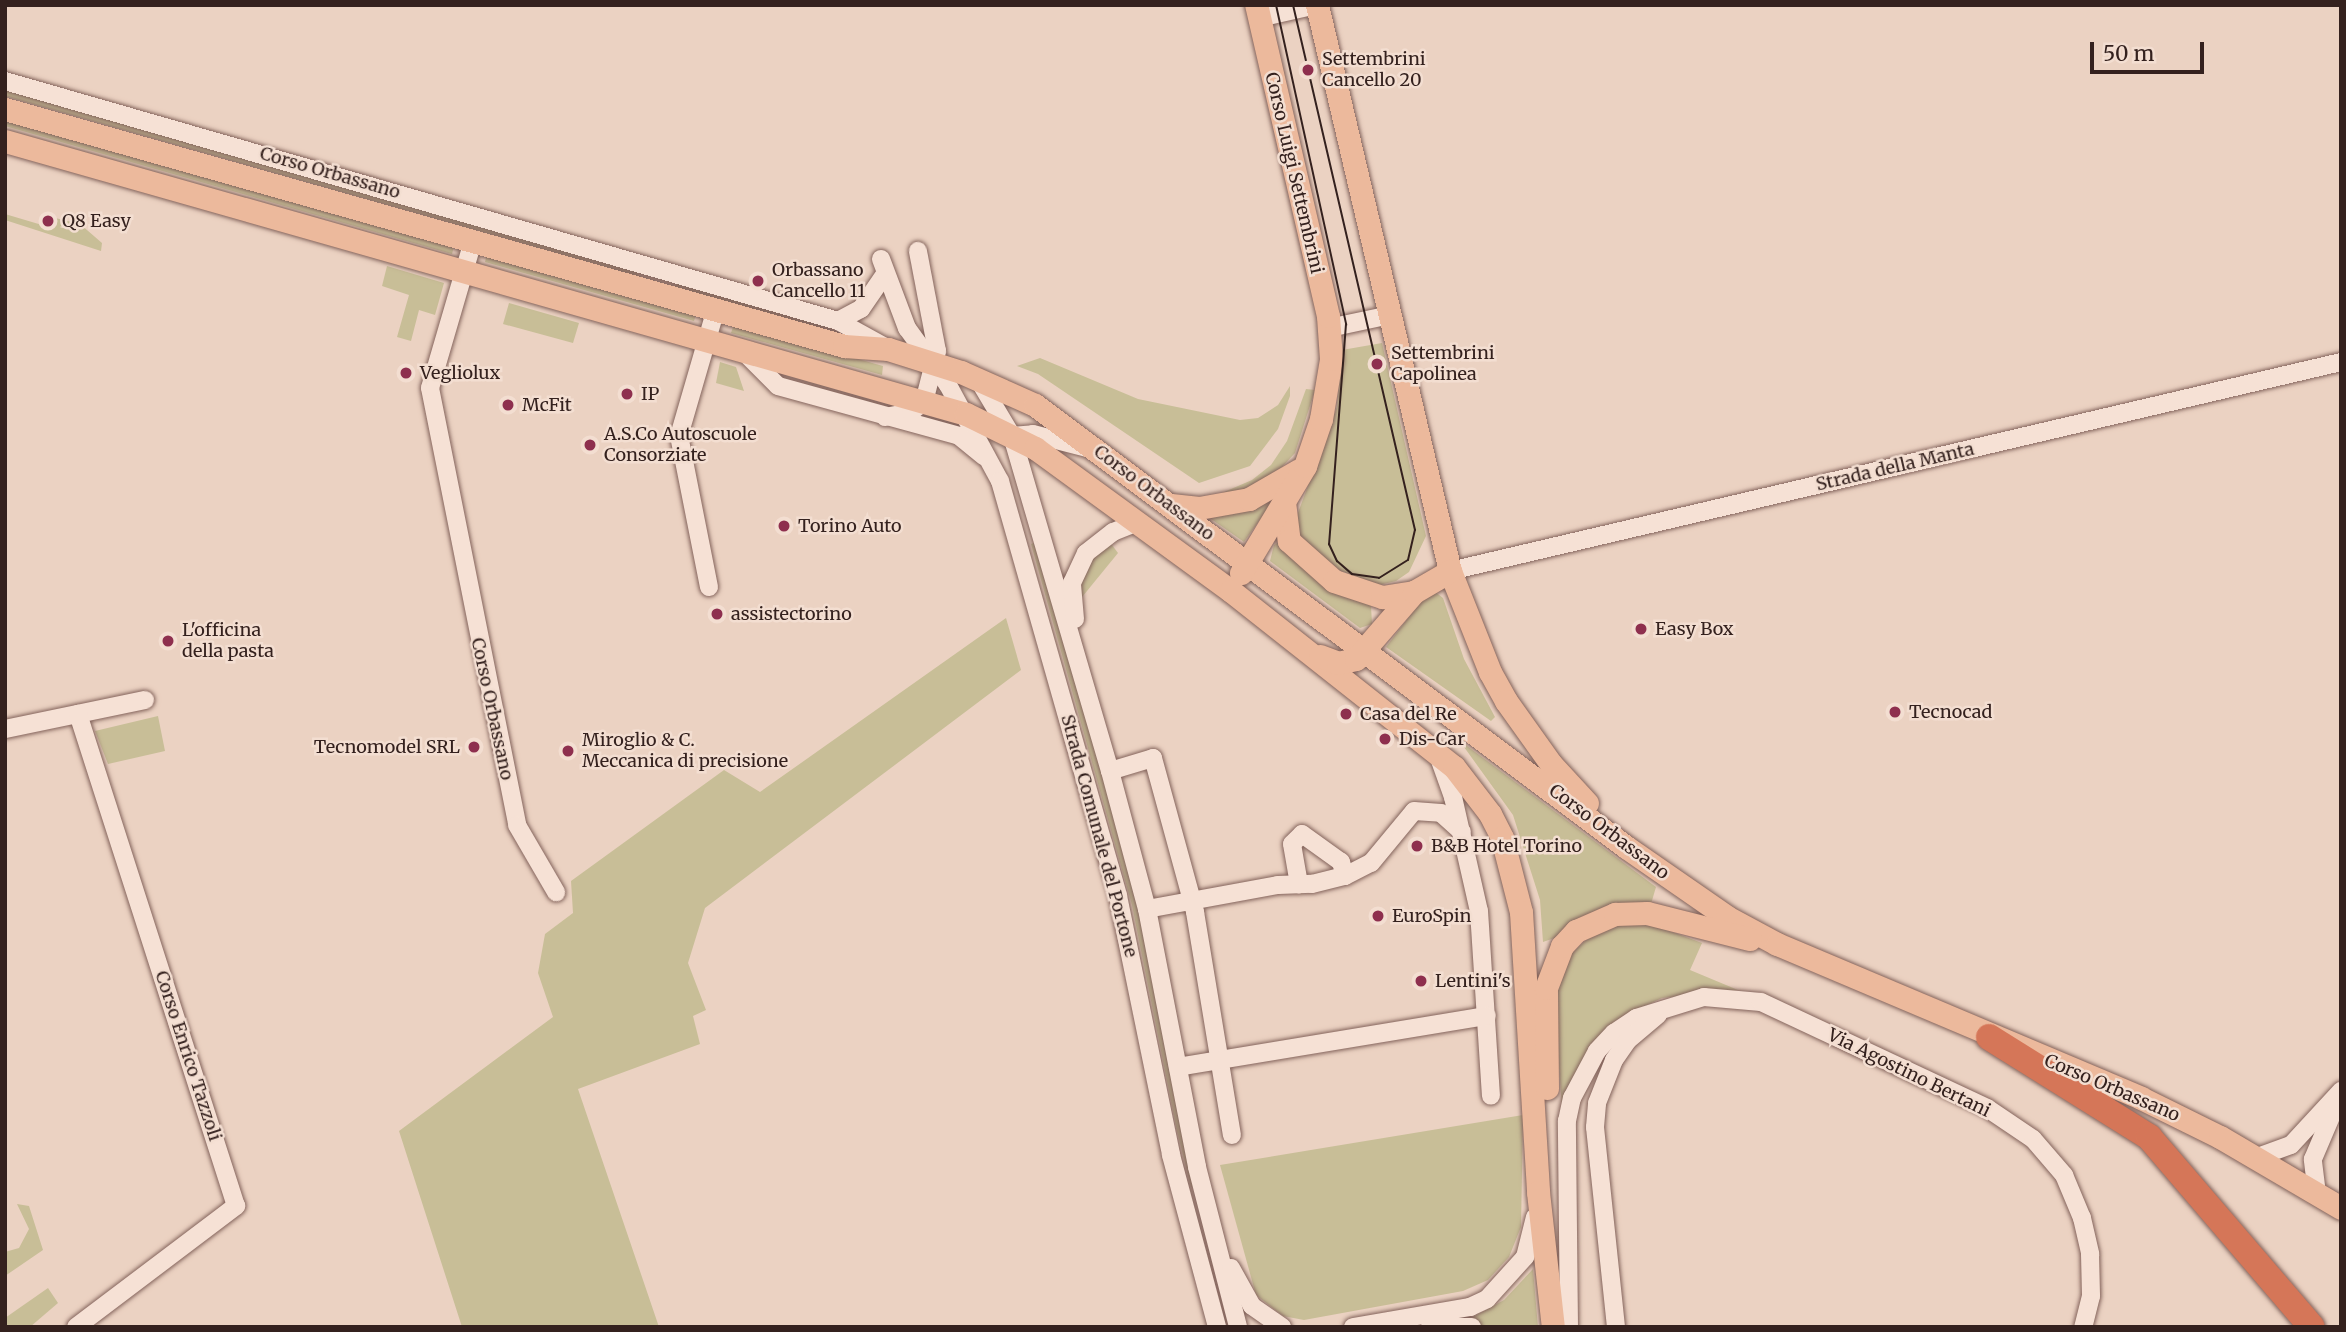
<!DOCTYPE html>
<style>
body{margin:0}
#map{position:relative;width:2346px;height:1332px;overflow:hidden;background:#ebd2c2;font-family:Merriweather,serif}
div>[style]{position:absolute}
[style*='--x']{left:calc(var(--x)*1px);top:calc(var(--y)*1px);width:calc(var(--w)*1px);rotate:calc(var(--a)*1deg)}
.green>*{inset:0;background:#c8be97}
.roads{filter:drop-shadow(0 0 2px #83635b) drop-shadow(0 0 2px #83635b)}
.minor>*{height:18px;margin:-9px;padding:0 9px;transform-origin:9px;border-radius:9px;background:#f6e1d5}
.major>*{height:23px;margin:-11.5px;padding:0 11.5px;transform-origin:11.5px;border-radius:11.5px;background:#ecb99c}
.highway>*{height:26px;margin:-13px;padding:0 13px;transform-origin:13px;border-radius:13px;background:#d57658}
.tram>*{height:2px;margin:-1px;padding:0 1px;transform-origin:1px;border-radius:1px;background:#34211e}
.dots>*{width:19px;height:19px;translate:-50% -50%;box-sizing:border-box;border:4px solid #f3ded1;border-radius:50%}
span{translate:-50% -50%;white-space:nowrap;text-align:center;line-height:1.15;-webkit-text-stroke:5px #f3ded1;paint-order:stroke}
.poi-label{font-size:18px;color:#34211e}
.left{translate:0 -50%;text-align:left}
.right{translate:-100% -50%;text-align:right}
.street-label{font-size:18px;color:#34211e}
.frame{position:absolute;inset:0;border:7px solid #34211e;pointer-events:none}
.scale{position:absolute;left:2090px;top:42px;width:114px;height:32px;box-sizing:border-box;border:4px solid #34211e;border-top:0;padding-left:9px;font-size:21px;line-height:24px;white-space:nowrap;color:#34211e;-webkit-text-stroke:5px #f3ded1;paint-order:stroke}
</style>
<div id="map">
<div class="green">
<div style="clip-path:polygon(5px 90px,639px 271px,638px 276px,5px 96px)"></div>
<div style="clip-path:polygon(5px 119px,454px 246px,452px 254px,5px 126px)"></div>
<div style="clip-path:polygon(5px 214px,42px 225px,47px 216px,80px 224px,102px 243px,101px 251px,5px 220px)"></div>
<div style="clip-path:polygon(487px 254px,697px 311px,694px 321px,485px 262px)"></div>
<div style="clip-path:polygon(387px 266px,444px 283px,435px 315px,419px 310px,411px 341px,397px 337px,409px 295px,382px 286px)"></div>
<div style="clip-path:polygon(676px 282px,824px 325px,824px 330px,675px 288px)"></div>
<div style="clip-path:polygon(509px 303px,579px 323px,573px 343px,503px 324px)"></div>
<div style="clip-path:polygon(734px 324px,883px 366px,882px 375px,731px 333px)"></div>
<div style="clip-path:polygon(1382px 343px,1426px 536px,1409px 572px,1396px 581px,1379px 585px,1333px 568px,1302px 541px,1295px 521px,1337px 407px,1342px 350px)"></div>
<div style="clip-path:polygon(1040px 358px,1138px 399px,1240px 420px,1258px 418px,1278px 405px,1290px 386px,1290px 396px,1278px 429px,1250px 466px,1199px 483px,1038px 374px,1017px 366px)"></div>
<div style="clip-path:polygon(720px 362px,736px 367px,744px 391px,716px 383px)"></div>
<div style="clip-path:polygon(1306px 389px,1315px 390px,1295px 453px,1282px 467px,1242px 492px,1210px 498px,1252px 480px,1271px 465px,1287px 441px)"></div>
<div style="clip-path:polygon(1276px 497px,1244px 542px,1204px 514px,1239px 512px)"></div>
<div style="clip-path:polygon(1109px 541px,1118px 553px,1078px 602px,1080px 576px,1086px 562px)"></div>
<div style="clip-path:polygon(1038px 542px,1141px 908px,1196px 1187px,1191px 1187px,1177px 1131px,1132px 905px,1031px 544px)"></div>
<div style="clip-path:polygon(1280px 542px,1371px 606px,1372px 624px,1360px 628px,1270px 561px,1274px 545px)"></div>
<div style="clip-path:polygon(1434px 591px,1443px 598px,1464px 659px,1495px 717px,1491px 721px,1386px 647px,1424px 597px)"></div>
<div style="clip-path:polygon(1006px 618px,1021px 670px,705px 908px,688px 963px,706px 1010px,693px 1016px,700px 1044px,578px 1089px,659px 1327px,462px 1327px,399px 1131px,553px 1017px,538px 973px,545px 934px,573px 913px,571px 881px,724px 770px,760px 792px)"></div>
<div style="clip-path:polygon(158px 716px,165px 751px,108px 764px,95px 731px)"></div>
<div style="clip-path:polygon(1459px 740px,1656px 887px,1651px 904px,1543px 942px,1540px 900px,1513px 815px)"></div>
<div style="clip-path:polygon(1646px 922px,1702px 943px,1690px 970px,1738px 990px,1662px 998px,1626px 1015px,1584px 1057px,1562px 1110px,1554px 987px,1561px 963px,1597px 930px,1621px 923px)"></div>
<div style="clip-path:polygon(1523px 1115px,1521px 1227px,1509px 1257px,1488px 1280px,1463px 1291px,1304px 1320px,1283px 1316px,1256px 1295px,1220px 1165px)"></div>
<div style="clip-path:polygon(17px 1204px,29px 1206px,43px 1250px,5px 1276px,5px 1252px,19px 1248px,29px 1229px)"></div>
<div style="clip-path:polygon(1533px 1269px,1538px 1327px,1482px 1327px,1469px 1319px,1504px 1300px)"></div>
<div style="clip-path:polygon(48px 1288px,58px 1303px,30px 1327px,5px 1327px,5px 1318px)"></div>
</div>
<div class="roads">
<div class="minor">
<div style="--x:1259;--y:18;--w:58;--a:-12.8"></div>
<div style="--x:5;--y:81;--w:867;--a:16.07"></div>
<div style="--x:838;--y:321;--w:54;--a:29"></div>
<div style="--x:473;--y:241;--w:153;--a:106.3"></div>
<div style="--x:430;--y:388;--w:446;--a:78.7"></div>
<div style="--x:517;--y:825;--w:78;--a:59.8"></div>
<div style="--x:881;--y:259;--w:74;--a:69.4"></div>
<div style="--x:907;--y:328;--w:70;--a:54.3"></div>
<div style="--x:948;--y:385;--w:109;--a:61.6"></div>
<div style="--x:1000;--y:481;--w:431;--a:74.1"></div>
<div style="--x:1118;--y:896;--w:264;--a:78.4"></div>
<div style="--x:1171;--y:1155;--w:178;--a:75"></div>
<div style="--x:838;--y:321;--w:26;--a:-28"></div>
<div style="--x:861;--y:309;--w:42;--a:-55.6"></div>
<div style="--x:1329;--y:328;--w:62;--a:-12"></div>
<div style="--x:743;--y:351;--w:49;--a:45"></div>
<div style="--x:778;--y:386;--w:188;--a:15.4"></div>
<div style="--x:959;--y:436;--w:32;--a:39"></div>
<div style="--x:978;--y:379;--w:66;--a:59.2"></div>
<div style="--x:1012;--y:436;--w:349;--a:73.7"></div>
<div style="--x:1110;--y:771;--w:143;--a:75"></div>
<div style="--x:1147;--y:909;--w:263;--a:79"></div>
<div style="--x:1197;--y:1167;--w:165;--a:75.6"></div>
<div style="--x:885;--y:417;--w:26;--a:-11"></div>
<div style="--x:911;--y:412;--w:16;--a:-38"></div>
<div style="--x:924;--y:402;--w:53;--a:-75.7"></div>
<div style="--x:937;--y:351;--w:102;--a:-100.8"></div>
<div style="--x:1012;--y:436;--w:21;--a:-5"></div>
<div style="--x:1033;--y:434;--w:56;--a:14.5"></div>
<div style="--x:1450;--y:571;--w:915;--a:-13.2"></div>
<div style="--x:709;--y:587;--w:154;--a:-101.2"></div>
<div style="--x:679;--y:436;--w:132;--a:-73.8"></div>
<div style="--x:1075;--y:619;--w:36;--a:-95"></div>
<div style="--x:1072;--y:583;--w:33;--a:-65"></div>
<div style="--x:1086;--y:553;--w:34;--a:-38"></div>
<div style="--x:1113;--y:532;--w:27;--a:-22"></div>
<div style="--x:5;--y:729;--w:143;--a:-11.7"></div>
<div style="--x:1438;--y:755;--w:45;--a:70.3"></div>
<div style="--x:1453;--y:797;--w:117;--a:77.2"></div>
<div style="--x:1479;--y:911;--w:185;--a:86.3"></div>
<div style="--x:1110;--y:771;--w:45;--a:-16.8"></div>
<div style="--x:1153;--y:758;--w:160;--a:74.7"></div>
<div style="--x:1195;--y:912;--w:226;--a:80.6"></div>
<div style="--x:1345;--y:876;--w:29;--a:-27"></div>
<div style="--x:1371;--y:863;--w:67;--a:-50.4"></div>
<div style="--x:1414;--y:811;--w:27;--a:4"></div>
<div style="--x:1441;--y:813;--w:28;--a:42"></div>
<div style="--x:1147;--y:909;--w:133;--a:-10.4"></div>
<div style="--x:1278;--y:885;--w:34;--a:-2"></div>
<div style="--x:1312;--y:884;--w:34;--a:-14"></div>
<div style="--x:1345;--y:876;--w:15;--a:-106"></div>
<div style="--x:1341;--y:862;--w:48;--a:-144.3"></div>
<div style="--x:1302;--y:834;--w:14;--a:135"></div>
<div style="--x:1292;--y:844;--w:41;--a:80.1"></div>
<div style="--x:1178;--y:1067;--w:313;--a:-9.4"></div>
<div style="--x:2255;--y:1158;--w:38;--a:-20"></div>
<div style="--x:2291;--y:1145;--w:74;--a:-47.2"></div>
<div style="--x:2317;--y:1194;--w:35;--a:-97"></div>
<div style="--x:2313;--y:1159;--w:66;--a:-66.9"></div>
<div style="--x:1231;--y:1268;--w:43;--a:61.1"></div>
<div style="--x:1252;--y:1306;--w:37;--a:35"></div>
<div style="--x:76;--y:1327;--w:201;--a:-37.1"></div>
<div style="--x:236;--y:1206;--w:517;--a:-107.8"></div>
<div style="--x:1353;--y:1327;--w:119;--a:-9.7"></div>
<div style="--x:1470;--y:1307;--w:19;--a:-25"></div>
<div style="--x:1487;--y:1299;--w:57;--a:-47.9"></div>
<div style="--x:1525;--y:1257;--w:41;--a:-76"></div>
<div style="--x:1430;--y:1327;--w:42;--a:0"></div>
<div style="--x:1569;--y:1327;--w:206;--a:-90.6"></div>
<div style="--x:1567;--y:1121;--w:24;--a:-78"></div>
<div style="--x:1572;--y:1098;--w:53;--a:-62"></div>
<div style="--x:1597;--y:1051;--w:25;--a:-47"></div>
<div style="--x:1614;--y:1033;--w:27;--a:-34"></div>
<div style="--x:1636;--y:1018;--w:71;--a:-17.2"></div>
<div style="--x:1704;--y:997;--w:57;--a:5"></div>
<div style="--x:1761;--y:1002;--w:250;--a:25.1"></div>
<div style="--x:1987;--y:1108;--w:55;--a:34"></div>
<div style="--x:2033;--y:1139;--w:48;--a:49.3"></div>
<div style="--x:2064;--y:1175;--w:47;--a:67.3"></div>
<div style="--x:2082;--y:1218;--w:37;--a:77"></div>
<div style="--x:2090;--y:1254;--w:42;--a:88.6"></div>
<div style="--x:2091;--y:1296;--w:32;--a:104"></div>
<div style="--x:1616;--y:1327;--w:201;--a:-96"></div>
<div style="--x:1595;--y:1127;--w:24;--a:-85"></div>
<div style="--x:1597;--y:1103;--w:46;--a:-68.4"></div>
<div style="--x:1614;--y:1060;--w:24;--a:-55"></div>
<div style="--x:1628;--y:1040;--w:39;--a:-40"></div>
</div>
<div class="major">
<div style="--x:1317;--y:5;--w:581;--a:76.78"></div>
<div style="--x:1450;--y:571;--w:109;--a:68.4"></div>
<div style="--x:1490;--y:672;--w:33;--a:61"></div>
<div style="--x:1506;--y:701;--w:77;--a:54.5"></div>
<div style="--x:1551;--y:764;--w:53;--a:47.3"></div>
<div style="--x:5;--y:109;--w:872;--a:15.77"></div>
<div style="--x:844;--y:346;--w:44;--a:3.9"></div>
<div style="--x:888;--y:349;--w:77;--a:17.5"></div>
<div style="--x:961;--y:372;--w:81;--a:24"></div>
<div style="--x:1035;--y:405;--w:738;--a:36.79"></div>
<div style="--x:1626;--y:847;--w:123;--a:34.7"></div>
<div style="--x:1727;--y:917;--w:57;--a:28.4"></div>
<div style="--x:1777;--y:944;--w:395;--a:22.9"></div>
<div style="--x:2141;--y:1098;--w:88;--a:26.3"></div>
<div style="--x:2220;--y:1137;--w:140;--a:30.4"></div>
<div style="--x:5;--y:141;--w:999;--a:15.86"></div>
<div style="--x:966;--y:414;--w:77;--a:26.2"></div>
<div style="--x:1035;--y:448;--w:243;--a:36.1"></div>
<div style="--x:1231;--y:591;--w:284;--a:38.3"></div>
<div style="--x:1454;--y:767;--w:59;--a:52.5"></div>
<div style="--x:1490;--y:814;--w:27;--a:63"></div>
<div style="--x:1502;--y:838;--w:76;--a:75.6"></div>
<div style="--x:1521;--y:912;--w:281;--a:86.5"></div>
<div style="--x:1538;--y:1192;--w:136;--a:83.7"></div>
<div style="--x:1284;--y:502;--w:39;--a:83"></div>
<div style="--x:1289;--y:541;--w:60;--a:41.6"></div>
<div style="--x:1334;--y:581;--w:51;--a:18.4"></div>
<div style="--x:1382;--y:597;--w:32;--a:-9"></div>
<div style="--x:1171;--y:505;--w:28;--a:6"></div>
<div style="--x:1199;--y:508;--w:51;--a:-10.2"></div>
<div style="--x:1249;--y:499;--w:58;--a:-30.1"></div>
<div style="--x:1241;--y:573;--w:125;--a:-59.1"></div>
<div style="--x:1305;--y:466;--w:50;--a:-71.2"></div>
<div style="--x:1321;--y:419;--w:61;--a:-80.5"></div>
<div style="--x:1331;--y:359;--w:43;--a:-94"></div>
<div style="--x:1328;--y:316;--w:319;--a:-103"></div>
<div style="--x:1320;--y:656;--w:19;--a:21"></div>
<div style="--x:1338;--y:663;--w:18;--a:-13"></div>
<div style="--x:1356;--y:659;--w:89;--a:-49.1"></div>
<div style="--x:1414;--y:592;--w:42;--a:-30.3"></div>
<div style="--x:1547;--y:1088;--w:100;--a:-90.6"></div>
<div style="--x:1546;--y:988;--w:45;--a:-69.1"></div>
<div style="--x:1562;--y:946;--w:21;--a:-47"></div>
<div style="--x:1576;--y:931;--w:43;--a:-23.6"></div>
<div style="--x:1615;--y:914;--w:32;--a:-2"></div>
<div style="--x:1647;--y:913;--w:106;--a:14.2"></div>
</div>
<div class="highway">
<div style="--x:1989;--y:1037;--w:189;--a:32"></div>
<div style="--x:2149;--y:1137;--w:250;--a:49.4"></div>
</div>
</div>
<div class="tram">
<div style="--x:1276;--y:5;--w:327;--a:77.6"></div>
<div style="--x:1346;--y:324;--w:221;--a:94.4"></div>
<div style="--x:1329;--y:544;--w:19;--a:65"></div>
<div style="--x:1337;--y:561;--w:20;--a:41"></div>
<div style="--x:1352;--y:574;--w:27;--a:8"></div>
<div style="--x:1379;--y:578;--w:34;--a:-32"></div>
<div style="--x:1408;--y:560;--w:31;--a:-77"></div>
<div style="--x:1415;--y:530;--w:539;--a:-103.08"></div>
</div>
<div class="dots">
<div style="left:1308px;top:70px;background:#8e2f4e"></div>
<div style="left:48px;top:221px;background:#8e2f4e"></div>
<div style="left:758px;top:281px;background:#8e2f4e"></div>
<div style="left:1377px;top:364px;background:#8e2f4e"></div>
<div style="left:406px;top:373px;background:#8e2f4e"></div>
<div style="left:627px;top:394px;background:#8e2f4e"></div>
<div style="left:508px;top:405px;background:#8e2f4e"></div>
<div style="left:590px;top:445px;background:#8e2f4e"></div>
<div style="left:784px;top:526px;background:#8e2f4e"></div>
<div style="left:717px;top:614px;background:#8e2f4e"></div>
<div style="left:1641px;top:629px;background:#8e2f4e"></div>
<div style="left:168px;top:641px;background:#8e2f4e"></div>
<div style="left:1895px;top:712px;background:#8e2f4e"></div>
<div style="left:1346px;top:714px;background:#8e2f4e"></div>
<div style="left:1385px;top:739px;background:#8e2f4e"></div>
<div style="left:474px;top:747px;background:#8e2f4e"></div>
<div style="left:568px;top:751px;background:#8e2f4e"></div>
<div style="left:1417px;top:846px;background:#8e2f4e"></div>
<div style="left:1378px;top:916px;background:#8e2f4e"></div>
<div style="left:1421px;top:981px;background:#8e2f4e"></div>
</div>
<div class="poi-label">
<span class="left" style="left:1322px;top:70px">Settembrini<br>Cancello 20</span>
<span class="left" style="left:62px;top:221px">Q8 Easy</span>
<span class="left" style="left:772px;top:281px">Orbassano<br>Cancello 11</span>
<span class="left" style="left:1391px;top:364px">Settembrini<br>Capolinea</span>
<span class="left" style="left:420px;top:373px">Vegliolux</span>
<span class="left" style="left:641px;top:394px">IP</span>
<span class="left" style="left:522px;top:405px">McFit</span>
<span class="left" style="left:604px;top:445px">A.S.Co Autoscuole<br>Consorziate</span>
<span class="left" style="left:798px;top:526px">Torino Auto</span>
<span class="left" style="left:731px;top:614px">assistectorino</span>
<span class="left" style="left:1655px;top:629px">Easy Box</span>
<span class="left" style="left:182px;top:641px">L'officina<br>della pasta</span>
<span class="left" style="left:1909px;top:712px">Tecnocad</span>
<span class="left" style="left:1360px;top:714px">Casa del Re</span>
<span class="left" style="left:1399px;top:739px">Dis-Car</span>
<span class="left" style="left:582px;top:751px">Miroglio &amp; C.<br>Meccanica di precisione</span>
<span class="right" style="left:460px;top:747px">Tecnomodel SRL</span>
<span class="left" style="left:1431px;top:846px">B&amp;B Hotel Torino</span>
<span class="left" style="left:1392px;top:916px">EuroSpin</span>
<span class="left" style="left:1435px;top:981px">Lentini's</span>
</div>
<div class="street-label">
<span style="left:330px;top:173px;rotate:16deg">Corso Orbassano</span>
<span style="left:1294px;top:173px;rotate:77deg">Corso Luigi Settembrini</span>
<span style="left:1895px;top:467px;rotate:-13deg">Strada della Manta</span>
<span style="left:1154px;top:493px;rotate:37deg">Corso Orbassano</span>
<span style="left:492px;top:709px;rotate:78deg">Corso Orbassano</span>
<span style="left:1609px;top:832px;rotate:37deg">Corso Orbassano</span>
<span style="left:1099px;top:836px;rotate:75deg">Strada Comunale del Portone</span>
<span style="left:188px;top:1056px;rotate:72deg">Corso Enrico Tazzoli</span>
<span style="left:1909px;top:1073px;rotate:26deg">Via Agostino Bertani</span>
<span style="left:2112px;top:1088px;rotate:23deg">Corso Orbassano</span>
</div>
<div class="frame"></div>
<div class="scale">50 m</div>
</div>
